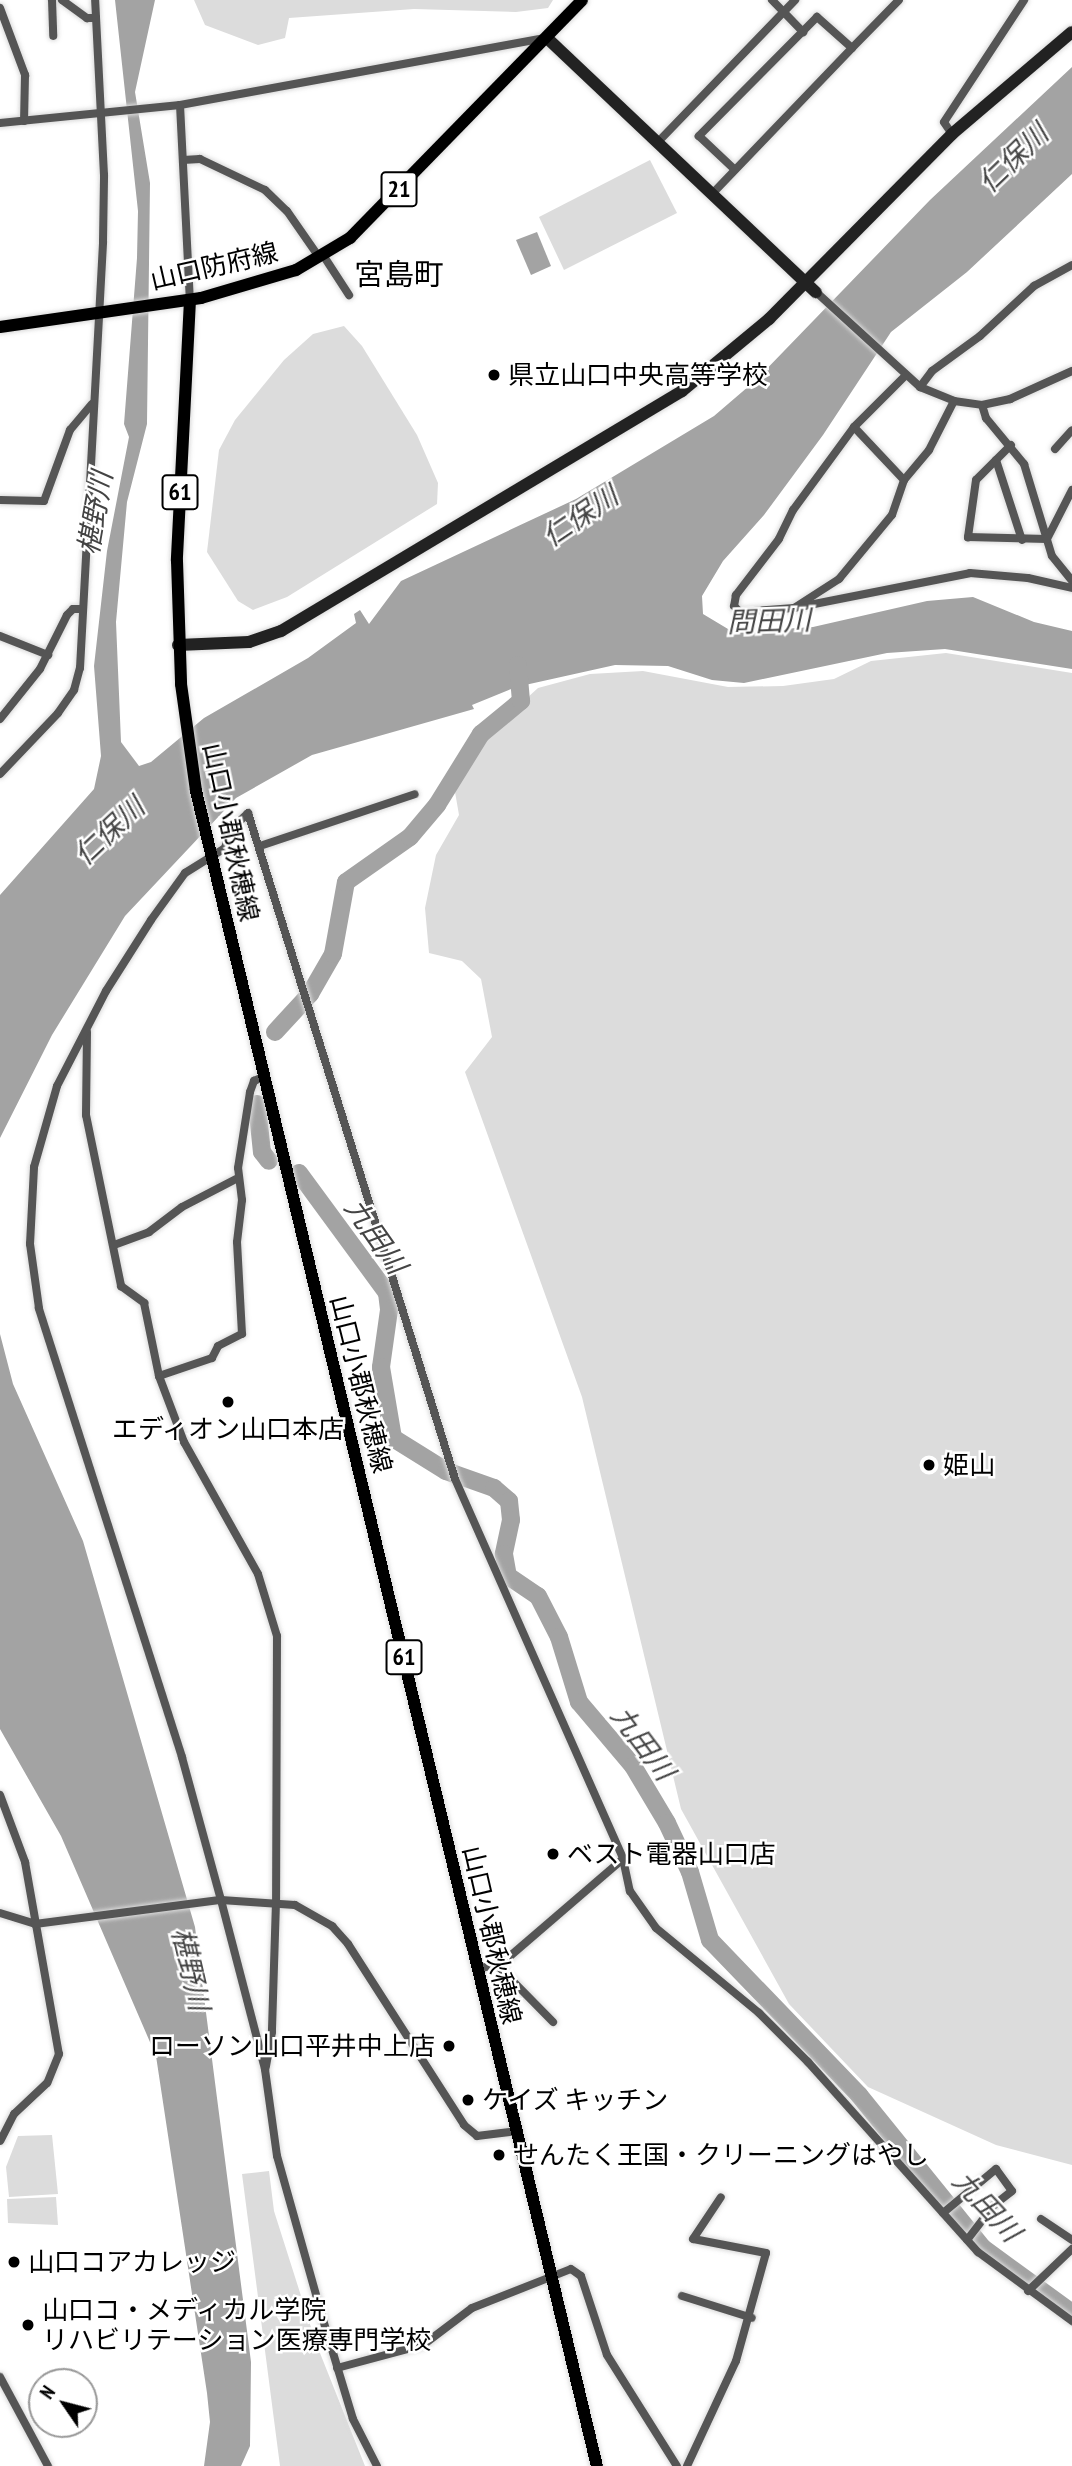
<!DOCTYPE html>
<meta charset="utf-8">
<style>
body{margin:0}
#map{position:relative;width:1072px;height:2466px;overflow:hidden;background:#fff;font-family:"PT Sans Narrow","Noto Sans JP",sans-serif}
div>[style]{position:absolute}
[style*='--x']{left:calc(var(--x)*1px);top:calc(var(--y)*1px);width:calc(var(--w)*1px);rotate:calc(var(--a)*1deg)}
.green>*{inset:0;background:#dcdcdc}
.water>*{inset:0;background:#a3a3a3}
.river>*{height:18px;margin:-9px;padding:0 9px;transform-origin:9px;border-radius:9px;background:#a3a3a3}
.roads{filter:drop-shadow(0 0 2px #dbdbdb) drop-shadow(0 0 2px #dbdbdb)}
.street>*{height:8px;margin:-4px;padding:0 4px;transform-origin:4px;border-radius:4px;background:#555}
.secondary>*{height:12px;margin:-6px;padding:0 6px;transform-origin:6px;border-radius:6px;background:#222}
.primary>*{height:12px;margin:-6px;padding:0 6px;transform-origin:6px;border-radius:6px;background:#000}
.dots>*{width:19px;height:19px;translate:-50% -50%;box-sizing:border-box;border:4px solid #fff;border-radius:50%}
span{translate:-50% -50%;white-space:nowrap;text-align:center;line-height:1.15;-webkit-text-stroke:5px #fff;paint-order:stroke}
.shield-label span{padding:2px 5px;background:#fff;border:2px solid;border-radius:5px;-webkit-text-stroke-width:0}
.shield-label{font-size:24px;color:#000;font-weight:700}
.street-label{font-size:26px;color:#000}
.poi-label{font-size:26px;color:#000}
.left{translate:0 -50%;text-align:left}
.right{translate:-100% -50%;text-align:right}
.water-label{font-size:28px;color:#444;font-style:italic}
.quarter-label{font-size:30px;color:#000}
.north{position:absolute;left:28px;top:2368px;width:70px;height:70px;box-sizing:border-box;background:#fff;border:2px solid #999;border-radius:50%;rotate:305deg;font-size:19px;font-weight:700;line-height:28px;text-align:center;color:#000}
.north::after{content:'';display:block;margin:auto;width:24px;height:32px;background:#000;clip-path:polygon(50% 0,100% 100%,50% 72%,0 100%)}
</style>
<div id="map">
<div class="green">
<div style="clip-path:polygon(194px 0,553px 0,548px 8px,516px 12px,414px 9px,289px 18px,285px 38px,258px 45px,205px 25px)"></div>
<div style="clip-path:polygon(650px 160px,677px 213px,564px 270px,539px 217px)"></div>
<div style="clip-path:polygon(344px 326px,362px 346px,417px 435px,438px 483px,437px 504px,287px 597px,253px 610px,238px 601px,207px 552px,219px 450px,235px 420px,284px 360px,313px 334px)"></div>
<div style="clip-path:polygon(946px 653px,1072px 673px,1072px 2165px,996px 2145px,868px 2087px,789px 2004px,681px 1809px,582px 1397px,465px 1072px,492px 1037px,481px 979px,462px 961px,429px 953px,425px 908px,436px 855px,459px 815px,455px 792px,481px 740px,538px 688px,590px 674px,643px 671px,728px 687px,783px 686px,834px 679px,871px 661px)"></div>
<div style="clip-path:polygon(52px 2135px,58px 2194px,9px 2197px,6px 2167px,18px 2136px)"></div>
<div style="clip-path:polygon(269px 2171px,274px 2211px,316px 2343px,365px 2466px,280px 2466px,242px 2174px)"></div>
<div style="clip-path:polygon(56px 2197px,58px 2225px,8px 2223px,7px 2199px)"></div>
</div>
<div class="water">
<div style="clip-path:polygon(115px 0,155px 0,135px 92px,150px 183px,147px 424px,127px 502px,116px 622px,121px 742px,139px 766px,151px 762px,204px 718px,308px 658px,356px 623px,354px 614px,360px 610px,369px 624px,401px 581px,576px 499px,714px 416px,756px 380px,930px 200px,1072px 67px,1072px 174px,967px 272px,891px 332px,823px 435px,764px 515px,723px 561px,702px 596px,703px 614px,733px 632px,813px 627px,927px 601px,973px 597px,1034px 622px,1072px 631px,1072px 669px,945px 649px,887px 653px,744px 683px,712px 680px,668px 666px,615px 665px,516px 687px,472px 705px,474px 709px,312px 755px,236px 798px,125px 916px,52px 1035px,0 1138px,0 895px,94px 789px,101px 756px,94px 666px,107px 551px,129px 437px,124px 424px,137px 258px,138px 211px)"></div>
<div style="clip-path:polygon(537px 232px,551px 266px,531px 275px,516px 240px)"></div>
<div style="clip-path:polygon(0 1334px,13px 1384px,83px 1541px,195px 1927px,251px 2362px,250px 2446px,241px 2466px,204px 2466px,210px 2422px,207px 2393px,156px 2056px,61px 1836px,0 1729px)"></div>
</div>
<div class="river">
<div style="--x:275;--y:1032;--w:52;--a:-47.4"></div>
<div style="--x:310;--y:994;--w:46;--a:-60.1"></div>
<div style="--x:333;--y:954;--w:73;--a:-79.8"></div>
<div style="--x:346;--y:882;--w:78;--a:-35.1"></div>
<div style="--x:410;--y:837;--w:42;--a:-49.8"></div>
<div style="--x:437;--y:805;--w:84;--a:-58.2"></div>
<div style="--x:481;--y:734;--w:52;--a:-39.5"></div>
<div style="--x:521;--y:701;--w:36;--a:-95"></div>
<div style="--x:257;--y:1104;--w:48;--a:84.1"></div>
<div style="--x:262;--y:1152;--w:11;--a:52"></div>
<div style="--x:299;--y:1173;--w:149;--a:53.7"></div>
<div style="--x:387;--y:1293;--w:17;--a:83"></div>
<div style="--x:389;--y:1310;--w:58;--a:98"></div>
<div style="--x:381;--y:1367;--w:72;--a:80.4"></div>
<div style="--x:393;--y:1438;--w:62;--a:31.9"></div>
<div style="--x:446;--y:1471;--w:51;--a:19.5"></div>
<div style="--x:494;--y:1488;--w:20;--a:41"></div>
<div style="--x:509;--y:1501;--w:19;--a:84"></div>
<div style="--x:511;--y:1520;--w:35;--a:102"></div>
<div style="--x:504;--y:1554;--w:22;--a:80"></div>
<div style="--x:508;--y:1576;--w:36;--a:34"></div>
<div style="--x:538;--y:1596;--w:46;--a:62.9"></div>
<div style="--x:559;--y:1637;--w:68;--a:72.9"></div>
<div style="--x:579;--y:1702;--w:84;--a:49.8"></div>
<div style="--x:633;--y:1766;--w:66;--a:59.2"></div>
<div style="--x:667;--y:1823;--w:54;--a:64.9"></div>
<div style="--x:690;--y:1872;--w:71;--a:73.6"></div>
<div style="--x:710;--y:1940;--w:215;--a:46.1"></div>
<div style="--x:859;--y:2095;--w:197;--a:51"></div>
<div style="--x:983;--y:2248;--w:110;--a:36.1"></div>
</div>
<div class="roads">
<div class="street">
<div style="--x:52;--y:0;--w:36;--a:88"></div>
<div style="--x:62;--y:0;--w:31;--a:36"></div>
<div style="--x:87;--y:18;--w:9;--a:0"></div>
<div style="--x:772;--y:0;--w:45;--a:45.9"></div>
<div style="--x:0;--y:8;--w:72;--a:69.5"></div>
<div style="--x:25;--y:75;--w:46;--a:91.2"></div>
<div style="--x:852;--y:48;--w:67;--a:-45.6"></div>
<div style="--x:180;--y:105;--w:195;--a:87.1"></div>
<div style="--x:0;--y:123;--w:181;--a:-5.7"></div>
<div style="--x:180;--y:105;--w:367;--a:-10.4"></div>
<div style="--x:952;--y:134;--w:14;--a:-124"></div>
<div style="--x:944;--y:122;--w:146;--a:-56.7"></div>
<div style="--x:657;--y:143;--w:199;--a:-46"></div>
<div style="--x:183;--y:160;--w:17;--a:-3"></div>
<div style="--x:200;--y:159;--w:72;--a:25.5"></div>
<div style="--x:265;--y:190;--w:30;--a:44"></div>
<div style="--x:287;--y:211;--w:56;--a:55.2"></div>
<div style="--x:712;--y:194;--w:202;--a:-46.2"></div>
<div style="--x:852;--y:48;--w:47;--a:-138.5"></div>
<div style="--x:817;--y:17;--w:168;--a:134.8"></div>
<div style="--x:699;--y:136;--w:48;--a:43.3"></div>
<div style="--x:323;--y:255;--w:48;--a:57"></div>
<div style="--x:816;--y:292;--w:141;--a:42.4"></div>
<div style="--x:920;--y:387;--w:37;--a:22"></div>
<div style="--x:954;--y:401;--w:28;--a:8"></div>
<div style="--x:982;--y:405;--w:29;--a:-12"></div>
<div style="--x:1010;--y:399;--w:68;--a:-24.3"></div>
<div style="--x:905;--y:376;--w:72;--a:135"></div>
<div style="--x:854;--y:427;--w:103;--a:126.3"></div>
<div style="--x:793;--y:510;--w:32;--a:116"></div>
<div style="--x:779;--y:539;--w:71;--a:127.5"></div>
<div style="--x:736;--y:595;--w:11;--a:100"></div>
<div style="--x:734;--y:606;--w:8;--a:45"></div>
<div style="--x:740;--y:612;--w:54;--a:-4.2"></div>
<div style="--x:794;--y:608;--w:54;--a:-32.8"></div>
<div style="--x:839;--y:579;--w:83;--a:-50.4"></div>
<div style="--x:892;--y:515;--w:37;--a:-71"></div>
<div style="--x:904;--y:480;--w:39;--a:-50"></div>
<div style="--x:929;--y:450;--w:55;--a:-63"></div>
<div style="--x:920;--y:387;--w:20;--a:-53"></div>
<div style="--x:932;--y:371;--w:59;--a:-36.1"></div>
<div style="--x:980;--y:336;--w:74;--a:-42.8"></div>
<div style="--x:1034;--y:286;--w:43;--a:-28.9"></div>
<div style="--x:982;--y:405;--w:14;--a:73"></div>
<div style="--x:986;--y:418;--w:60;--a:50.4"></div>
<div style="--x:1024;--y:464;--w:96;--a:73.1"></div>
<div style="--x:1052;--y:556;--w:32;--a:51"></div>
<div style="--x:854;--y:427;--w:73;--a:46.7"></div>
<div style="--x:1011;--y:445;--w:49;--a:135"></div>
<div style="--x:976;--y:480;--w:58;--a:98"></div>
<div style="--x:968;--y:537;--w:79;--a:1.5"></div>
<div style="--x:1047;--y:539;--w:55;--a:-63"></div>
<div style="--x:1055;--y:449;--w:25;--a:-48"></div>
<div style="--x:996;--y:460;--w:84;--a:72"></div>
<div style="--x:0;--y:500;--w:44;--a:1.3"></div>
<div style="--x:44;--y:501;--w:76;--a:-69.9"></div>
<div style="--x:70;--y:430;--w:34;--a:-50"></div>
<div style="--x:794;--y:608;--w:179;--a:-11.2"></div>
<div style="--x:970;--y:573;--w:58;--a:4.9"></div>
<div style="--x:1028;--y:578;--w:45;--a:12.8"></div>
<div style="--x:0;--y:636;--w:52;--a:21.6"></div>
<div style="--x:0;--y:719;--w:64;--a:-51.3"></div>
<div style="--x:40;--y:669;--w:60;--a:-63.4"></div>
<div style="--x:67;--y:615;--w:8;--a:-45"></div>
<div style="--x:73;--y:609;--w:8;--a:0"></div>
<div style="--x:0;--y:774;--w:84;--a:-46.4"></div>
<div style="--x:58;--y:713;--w:28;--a:-55"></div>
<div style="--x:74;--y:690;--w:23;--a:-75"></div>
<div style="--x:80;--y:668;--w:427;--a:-86.9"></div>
<div style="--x:103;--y:242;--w:67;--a:-89.1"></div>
<div style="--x:104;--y:175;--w:175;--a:-92.9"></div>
<div style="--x:260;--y:846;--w:163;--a:-18.5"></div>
<div style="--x:87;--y:1032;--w:83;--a:90.7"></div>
<div style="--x:86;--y:1115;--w:175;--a:78.4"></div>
<div style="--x:121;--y:1286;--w:29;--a:36"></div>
<div style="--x:144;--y:1303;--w:75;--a:78.4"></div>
<div style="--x:159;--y:1376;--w:71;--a:69.3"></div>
<div style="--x:184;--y:1442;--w:151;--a:60.7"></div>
<div style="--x:258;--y:1574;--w:65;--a:73"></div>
<div style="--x:277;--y:1636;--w:266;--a:90.2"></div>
<div style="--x:276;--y:1902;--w:130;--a:91.8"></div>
<div style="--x:272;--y:2032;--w:35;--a:100"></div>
<div style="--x:114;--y:1245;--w:37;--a:-20"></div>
<div style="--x:149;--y:1232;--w:41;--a:-37.1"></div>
<div style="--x:182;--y:1207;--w:63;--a:-27.4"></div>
<div style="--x:159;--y:1376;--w:56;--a:-18.8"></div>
<div style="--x:212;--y:1358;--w:13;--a:-63"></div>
<div style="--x:218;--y:1346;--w:27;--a:-27"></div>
<div style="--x:242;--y:1334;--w:92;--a:-93.1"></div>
<div style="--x:237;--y:1242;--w:42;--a:-83.2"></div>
<div style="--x:242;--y:1200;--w:32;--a:-97"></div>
<div style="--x:238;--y:1168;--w:77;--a:-81"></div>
<div style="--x:250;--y:1092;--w:12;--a:-70"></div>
<div style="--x:254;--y:1081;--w:10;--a:-24"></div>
<div style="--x:0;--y:1795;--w:72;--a:69.5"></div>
<div style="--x:25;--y:1862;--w:195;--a:80"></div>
<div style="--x:59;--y:2054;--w:31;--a:112"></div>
<div style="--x:47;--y:2083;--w:45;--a:136.8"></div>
<div style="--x:14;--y:2114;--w:30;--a:117"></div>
<div style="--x:0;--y:1913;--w:37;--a:17"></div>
<div style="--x:35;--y:1924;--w:188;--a:-7.4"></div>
<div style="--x:221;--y:1900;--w:74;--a:3.9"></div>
<div style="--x:295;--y:1905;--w:43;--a:29.6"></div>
<div style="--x:332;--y:1926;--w:24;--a:48"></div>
<div style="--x:348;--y:1944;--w:215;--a:57.3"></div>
<div style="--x:464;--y:2125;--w:17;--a:40"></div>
<div style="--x:477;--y:2136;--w:39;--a:-7"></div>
<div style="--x:497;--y:1965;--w:80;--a:45.5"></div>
<div style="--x:477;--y:1969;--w:26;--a:-13"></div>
<div style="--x:502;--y:1963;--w:160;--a:-40.7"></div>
<div style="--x:943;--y:2213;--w:69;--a:-39.7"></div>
<div style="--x:996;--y:2169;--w:27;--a:54"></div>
<div style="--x:1012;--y:2191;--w:23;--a:142"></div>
<div style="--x:994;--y:2205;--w:44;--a:127.6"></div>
<div style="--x:1041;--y:2219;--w:37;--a:34"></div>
<div style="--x:1028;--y:2291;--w:61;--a:-43.7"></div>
<div style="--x:682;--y:2296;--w:73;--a:17.4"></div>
<div style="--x:337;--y:2368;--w:89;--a:-15"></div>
<div style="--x:423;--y:2345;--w:61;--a:-37.1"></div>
<div style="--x:472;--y:2308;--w:106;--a:-21.5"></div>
<div style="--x:571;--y:2269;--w:12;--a:35"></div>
<div style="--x:581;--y:2276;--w:83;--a:71.8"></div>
<div style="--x:607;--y:2355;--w:131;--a:57.8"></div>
<div style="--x:0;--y:2377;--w:101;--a:61.7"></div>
<div style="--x:377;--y:2466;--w:53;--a:-117.1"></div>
<div style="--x:353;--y:2419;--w:108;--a:-106.8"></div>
<div style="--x:322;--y:2316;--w:166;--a:-105.7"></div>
<div style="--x:277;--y:2156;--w:88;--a:-97.9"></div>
<div style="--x:265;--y:2069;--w:175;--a:-104.6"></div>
<div style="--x:221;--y:1900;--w:148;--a:-105.3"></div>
<div style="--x:182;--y:1757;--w:471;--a:-107.7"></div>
<div style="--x:39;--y:1308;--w:65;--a:-98"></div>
<div style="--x:30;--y:1244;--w:77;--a:-87"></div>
<div style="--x:34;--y:1167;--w:84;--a:-74.1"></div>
<div style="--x:57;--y:1086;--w:107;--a:-62.7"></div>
<div style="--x:106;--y:991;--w:84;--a:-57.6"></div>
<div style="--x:151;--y:920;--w:58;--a:-54.1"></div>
<div style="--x:185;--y:873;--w:47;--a:-32"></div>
<div style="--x:225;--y:848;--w:19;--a:-74"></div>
<div style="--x:230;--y:830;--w:25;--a:-43"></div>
<div style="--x:248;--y:813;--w:697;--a:72.73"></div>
<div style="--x:455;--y:1479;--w:415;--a:66.1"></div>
<div style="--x:623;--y:1859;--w:33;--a:78"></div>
<div style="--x:630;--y:1891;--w:45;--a:54.9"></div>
<div style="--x:656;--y:1928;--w:134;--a:39.5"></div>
<div style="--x:759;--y:2013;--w:69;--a:45"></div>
<div style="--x:808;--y:2062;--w:255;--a:48.2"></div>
<div style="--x:978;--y:2252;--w:117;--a:36.3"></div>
<div style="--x:687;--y:2466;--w:116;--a:-65"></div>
<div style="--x:736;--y:2361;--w:112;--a:-74.5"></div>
<div style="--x:766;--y:2253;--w:74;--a:-169.1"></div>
<div style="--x:693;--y:2239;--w:50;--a:-56.3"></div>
</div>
<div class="secondary">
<div style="--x:547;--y:38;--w:370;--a:43.4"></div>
<div style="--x:178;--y:645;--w:71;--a:-2.4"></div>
<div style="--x:249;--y:642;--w:34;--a:-19"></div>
<div style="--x:281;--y:631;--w:467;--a:-30.9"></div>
<div style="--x:682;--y:391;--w:113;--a:-39.6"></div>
<div style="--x:769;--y:319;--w:260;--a:-45.3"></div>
<div style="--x:952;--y:134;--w:157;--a:-40.4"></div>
</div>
<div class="primary">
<div style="--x:190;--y:300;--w:261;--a:92.9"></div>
<div style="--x:177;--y:561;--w:123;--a:88.1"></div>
<div style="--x:181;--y:684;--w:108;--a:82"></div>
<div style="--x:196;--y:791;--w:1722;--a:76.54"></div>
<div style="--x:0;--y:327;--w:203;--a:-8.2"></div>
<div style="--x:201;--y:298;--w:99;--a:-16.4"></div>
<div style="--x:296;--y:270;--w:63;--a:-30.7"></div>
<div style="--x:350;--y:238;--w:332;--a:-45.7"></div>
</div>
</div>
<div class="dots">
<div style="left:494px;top:375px;background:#000"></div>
<div style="left:228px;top:1402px;background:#000"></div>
<div style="left:929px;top:1465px;background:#000"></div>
<div style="left:553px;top:1854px;background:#000"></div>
<div style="left:449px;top:2046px;background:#000"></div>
<div style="left:468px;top:2100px;background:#000"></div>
<div style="left:499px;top:2155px;background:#000"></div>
<div style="left:14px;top:2262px;background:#000"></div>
<div style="left:28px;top:2325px;background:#000"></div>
</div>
<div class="shield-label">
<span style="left:399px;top:189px">21</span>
<span style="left:180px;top:492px">61</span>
<span style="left:404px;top:1657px">61</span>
</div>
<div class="street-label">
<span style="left:214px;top:266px;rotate:-13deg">山口防府線</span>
<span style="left:231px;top:832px;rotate:78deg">山口小郡秋穂線</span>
<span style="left:361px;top:1384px;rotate:76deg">山口小郡秋穂線</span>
<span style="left:492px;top:1935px;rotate:77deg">山口小郡秋穂線</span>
</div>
<div class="poi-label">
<span class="left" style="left:508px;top:375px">県立山口中央高等学校</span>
<span style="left:228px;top:1429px">エディオン山口本店</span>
<span class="left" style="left:943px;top:1465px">姫山</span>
<span class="left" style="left:567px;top:1854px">ベスト電器山口店</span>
<span class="right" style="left:435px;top:2046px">ローソン山口平井中上店</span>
<span class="left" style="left:482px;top:2100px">ケイズ キッチン</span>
<span class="left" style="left:513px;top:2155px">せんたく王国・クリーニングはやし</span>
<span class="left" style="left:28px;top:2262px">山口コアカレッジ</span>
<span class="left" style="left:42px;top:2325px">山口コ・メディカル学院<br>リハビリテーション医療専門学校</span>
</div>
<div class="water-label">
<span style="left:1013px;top:158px;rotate:-44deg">仁保川</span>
<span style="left:95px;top:513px;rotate:-80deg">椹野川</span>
<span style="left:580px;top:516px;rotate:-34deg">仁保川</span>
<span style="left:769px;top:621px;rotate:-2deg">問田川</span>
<span style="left:109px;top:831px;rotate:-43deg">仁保川</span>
<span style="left:376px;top:1236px;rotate:55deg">九田川</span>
<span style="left:643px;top:1743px;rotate:53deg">九田川</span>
<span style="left:191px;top:1969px;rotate:77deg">椹野川</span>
<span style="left:987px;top:2206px;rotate:47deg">九田川</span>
</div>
<div class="quarter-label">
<span style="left:399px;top:274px">宮島町</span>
</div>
<div class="north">N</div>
</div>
